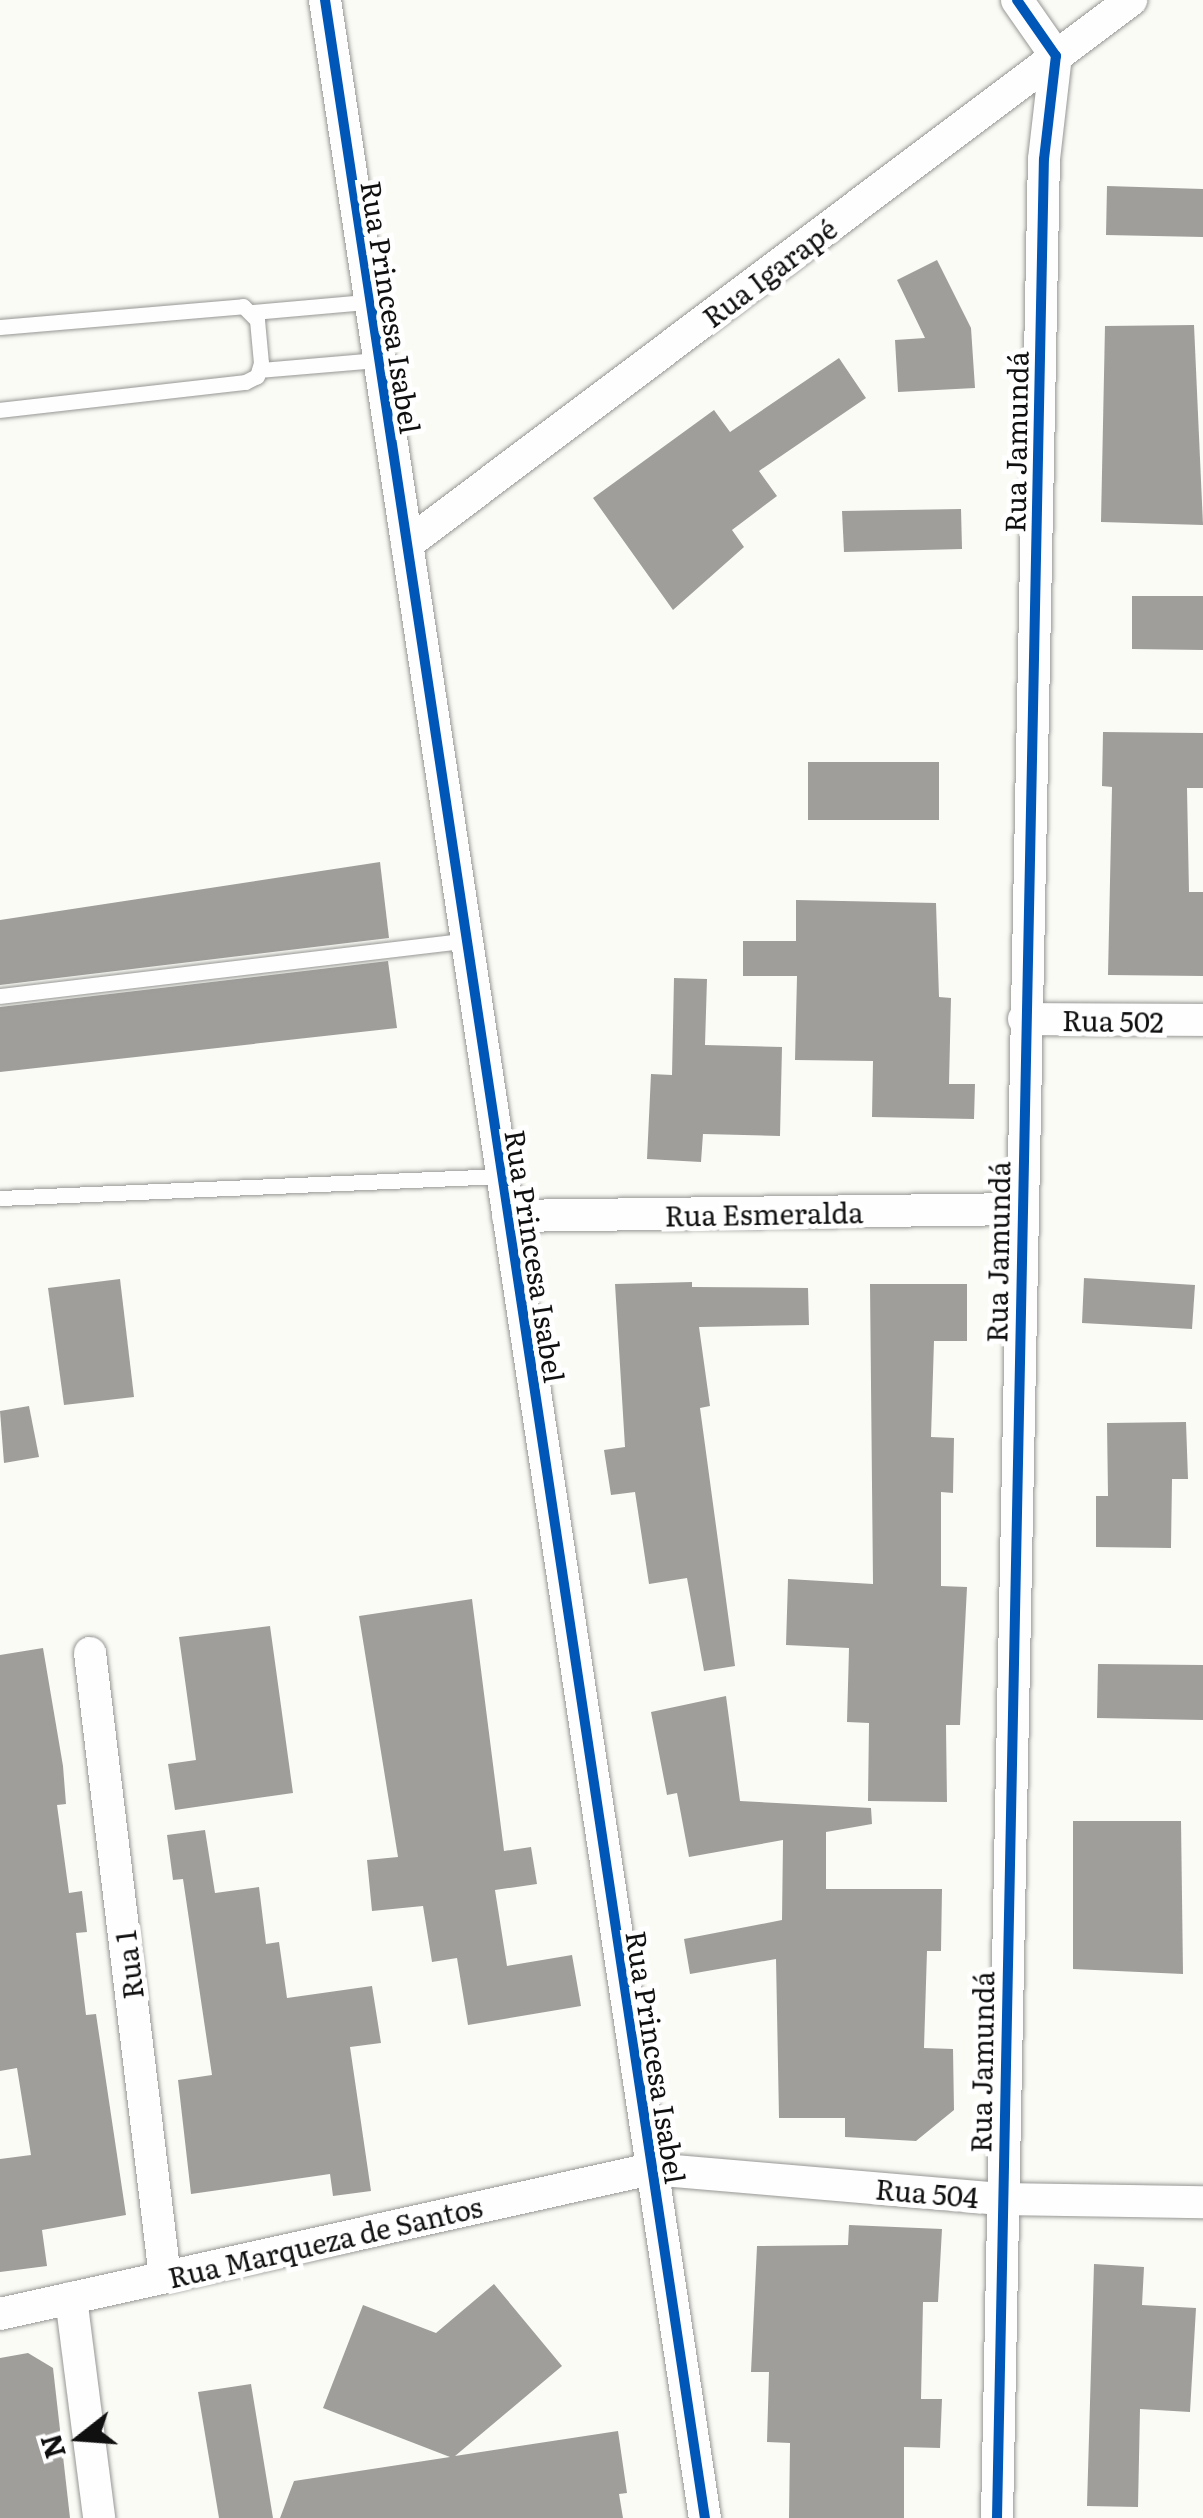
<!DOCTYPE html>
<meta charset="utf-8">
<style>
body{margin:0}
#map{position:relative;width:1203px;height:2518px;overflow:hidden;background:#fbfbf6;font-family:Literata,serif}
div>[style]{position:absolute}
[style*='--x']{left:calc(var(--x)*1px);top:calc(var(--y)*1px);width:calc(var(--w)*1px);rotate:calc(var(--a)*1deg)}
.building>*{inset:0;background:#9f9e9b}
.roads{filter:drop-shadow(0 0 2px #969694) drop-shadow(0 0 2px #969694)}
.service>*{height:15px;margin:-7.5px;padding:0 7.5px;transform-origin:7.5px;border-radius:7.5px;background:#fefefe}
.minor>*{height:32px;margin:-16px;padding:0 16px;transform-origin:16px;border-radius:16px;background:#fefefe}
.cycleway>*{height:10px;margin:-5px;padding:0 5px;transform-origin:5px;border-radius:5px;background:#0057b8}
span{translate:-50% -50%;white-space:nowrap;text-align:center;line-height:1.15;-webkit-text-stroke:10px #fff;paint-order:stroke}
.street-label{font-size:28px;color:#101010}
.north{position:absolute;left:30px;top:2388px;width:100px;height:100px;-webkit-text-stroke:8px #fff;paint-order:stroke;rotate:253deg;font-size:28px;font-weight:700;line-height:40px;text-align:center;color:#101010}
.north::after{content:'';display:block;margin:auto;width:35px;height:45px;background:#101010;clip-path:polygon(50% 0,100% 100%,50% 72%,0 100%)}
</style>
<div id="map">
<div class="building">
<div style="clip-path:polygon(1107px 186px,1203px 189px,1203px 237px,1106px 235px)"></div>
<div style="clip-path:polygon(937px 260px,971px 328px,975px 388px,898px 392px,895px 340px,925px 338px,897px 280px)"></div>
<div style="clip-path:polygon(1194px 325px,1203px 525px,1101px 522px,1105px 326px)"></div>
<div style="clip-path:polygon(839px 358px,866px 398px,759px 471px,777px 496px,732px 530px,744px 547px,673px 610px,593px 498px,714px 410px,730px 432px)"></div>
<div style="clip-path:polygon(961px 509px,962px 549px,844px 552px,842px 511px)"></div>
<div style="clip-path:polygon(1132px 596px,1203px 596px,1203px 650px,1132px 649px)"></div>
<div style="clip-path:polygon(1103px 732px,1203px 733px,1203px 788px,1187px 788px,1189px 892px,1203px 892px,1203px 976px,1108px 975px,1112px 787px,1102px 786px)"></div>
<div style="clip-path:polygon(808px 762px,939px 762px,939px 820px,808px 820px)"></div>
<div style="clip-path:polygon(380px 862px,389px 938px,0 985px,0 920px)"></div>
<div style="clip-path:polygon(796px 900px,936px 903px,939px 997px,951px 998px,949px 1084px,975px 1084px,974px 1119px,872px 1117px,873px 1061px,795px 1060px,797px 976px,743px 976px,743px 941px,796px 941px)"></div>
<div style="clip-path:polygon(388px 961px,397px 1028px,0 1072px,0 1007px)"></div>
<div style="clip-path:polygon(674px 978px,707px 979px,705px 1045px,782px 1047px,780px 1136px,703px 1134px,701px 1162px,647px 1159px,651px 1074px,672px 1075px)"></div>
<div style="clip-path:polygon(1084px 1278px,1195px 1285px,1192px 1329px,1082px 1323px)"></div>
<div style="clip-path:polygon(120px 1279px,134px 1397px,64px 1405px,48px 1288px)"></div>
<div style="clip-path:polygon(692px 1282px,692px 1287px,808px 1288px,809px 1325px,699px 1327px,710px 1406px,700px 1408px,735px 1666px,704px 1671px,687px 1578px,649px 1584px,635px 1492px,611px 1495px,604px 1450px,625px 1447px,615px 1284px)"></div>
<div style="clip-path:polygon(870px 1284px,967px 1284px,967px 1341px,934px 1341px,931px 1437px,954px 1438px,953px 1493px,941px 1492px,941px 1586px,967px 1587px,960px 1725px,946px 1725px,947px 1802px,868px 1801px,869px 1723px,847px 1722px,849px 1648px,786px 1645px,788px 1579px,873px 1584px)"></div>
<div style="clip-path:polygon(29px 1406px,39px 1457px,4px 1463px,0 1411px)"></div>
<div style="clip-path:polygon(1186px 1422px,1188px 1479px,1172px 1479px,1171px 1548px,1096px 1547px,1096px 1496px,1108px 1496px,1107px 1423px)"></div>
<div style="clip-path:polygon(472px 1599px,504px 1851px,531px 1847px,537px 1884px,495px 1890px,507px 1966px,572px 1955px,581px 2006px,468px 2025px,457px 1958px,432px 1962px,423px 1906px,372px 1911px,367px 1860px,398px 1857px,359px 1616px)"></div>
<div style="clip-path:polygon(270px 1626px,293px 1793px,175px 1810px,168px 1764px,196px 1760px,179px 1637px)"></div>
<div style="clip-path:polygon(43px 1648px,63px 1766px,66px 1804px,57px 1805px,69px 1893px,82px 1891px,87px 1932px,76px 1933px,86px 2015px,96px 2014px,126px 2215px,42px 2230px,47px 2266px,0 2272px,0 2159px,31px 2155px,17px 2068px,0 2071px,0 1655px)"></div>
<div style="clip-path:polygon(1098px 1664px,1203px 1665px,1203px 1720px,1097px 1718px)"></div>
<div style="clip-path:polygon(726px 1696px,740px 1801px,871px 1808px,872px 1824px,826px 1832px,826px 1889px,942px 1889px,941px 1951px,927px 1951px,924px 2048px,953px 2049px,954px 2110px,916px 2141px,845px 2137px,845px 2118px,779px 2118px,776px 1959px,690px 1974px,684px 1939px,782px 1920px,783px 1840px,689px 1857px,677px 1793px,667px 1795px,651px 1712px)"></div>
<div style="clip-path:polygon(1073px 1821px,1181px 1821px,1183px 1974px,1073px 1969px)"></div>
<div style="clip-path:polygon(205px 1830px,215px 1893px,259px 1887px,266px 1944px,279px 1942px,287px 1998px,372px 1986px,381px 2043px,350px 2047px,371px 2191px,333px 2196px,330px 2174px,191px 2194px,178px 2080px,212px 2075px,183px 1879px,173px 1880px,167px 1835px)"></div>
<div style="clip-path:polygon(849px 2225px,942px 2229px,938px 2302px,923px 2302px,921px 2399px,942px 2399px,940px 2448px,904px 2447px,904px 2518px,789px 2518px,790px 2443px,767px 2442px,769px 2372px,751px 2372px,757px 2246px,848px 2245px)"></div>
<div style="clip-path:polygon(1094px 2264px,1144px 2267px,1142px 2305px,1196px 2308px,1190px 2412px,1140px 2409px,1138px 2507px,1087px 2506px)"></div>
<div style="clip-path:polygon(494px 2284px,562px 2366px,455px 2456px,618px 2431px,627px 2493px,619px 2494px,623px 2518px,280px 2518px,294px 2481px,450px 2457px,323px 2408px,363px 2305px,436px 2333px)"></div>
<div style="clip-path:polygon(28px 2353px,53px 2368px,70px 2518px,0 2518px,0 2358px)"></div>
<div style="clip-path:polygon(251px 2384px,273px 2518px,219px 2518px,198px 2392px)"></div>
</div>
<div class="roads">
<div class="service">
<div style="--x:253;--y:312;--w:113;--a:-5.1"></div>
<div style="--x:0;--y:327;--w:244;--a:-4.9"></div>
<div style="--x:243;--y:306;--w:20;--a:45"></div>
<div style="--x:257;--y:320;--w:43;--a:84.7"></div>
<div style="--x:261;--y:363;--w:14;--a:107"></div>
<div style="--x:257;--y:376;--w:13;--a:153"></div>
<div style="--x:245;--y:382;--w:247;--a:173.5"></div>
<div style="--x:260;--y:370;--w:116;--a:-4.9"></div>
<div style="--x:0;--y:996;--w:466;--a:-6.8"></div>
<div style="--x:0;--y:1198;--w:501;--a:-2.51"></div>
</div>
<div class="minor">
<div style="--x:325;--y:0;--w:2547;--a:81.42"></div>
<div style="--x:407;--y:544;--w:906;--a:-36.92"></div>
<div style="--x:1024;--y:1019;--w:179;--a:0.3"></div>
<div style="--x:508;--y:1216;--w:512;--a:-0.78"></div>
<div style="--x:90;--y:1653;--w:628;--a:83.15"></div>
<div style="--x:71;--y:2298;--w:222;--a:82.7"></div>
<div style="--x:0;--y:2314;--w:667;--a:-12.56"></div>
<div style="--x:651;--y:2169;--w:351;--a:4.9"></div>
<div style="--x:1001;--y:2199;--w:202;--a:0.9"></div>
<div style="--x:997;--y:2518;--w:2359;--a:-88.86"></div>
<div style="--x:1044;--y:159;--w:104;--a:-83.4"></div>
<div style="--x:1056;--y:56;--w:68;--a:-124.9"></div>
</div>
</div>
<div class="cycleway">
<div style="--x:325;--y:0;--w:2547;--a:81.42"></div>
<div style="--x:997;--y:2518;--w:2359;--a:-88.86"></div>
<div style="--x:1044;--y:159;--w:104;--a:-83.4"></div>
<div style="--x:1056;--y:56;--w:68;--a:-124.9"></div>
</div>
<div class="street-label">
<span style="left:769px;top:272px;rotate:-37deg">Rua Igarapé</span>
<span style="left:392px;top:307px;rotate:81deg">Rua Princesa Isabel</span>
<span style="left:1015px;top:442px;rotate:-89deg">Rua Jamundá</span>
<span style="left:1113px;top:1020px;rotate:1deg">Rua 502</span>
<span style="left:764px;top:1213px;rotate:-1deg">Rua Esmeralda</span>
<span style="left:997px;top:1252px;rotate:-89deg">Rua Jamundá</span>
<span style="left:536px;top:1256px;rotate:81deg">Rua Princesa Isabel</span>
<span style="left:128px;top:1965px;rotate:-97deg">Rua 1</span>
<span style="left:657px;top:2057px;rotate:81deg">Rua Princesa Isabel</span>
<span style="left:981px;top:2062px;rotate:-89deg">Rua Jamundá</span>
<span style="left:927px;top:2192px;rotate:5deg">Rua 504</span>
<span style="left:325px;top:2241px;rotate:-13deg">Rua Marqueza de Santos</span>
</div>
<div class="north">N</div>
</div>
